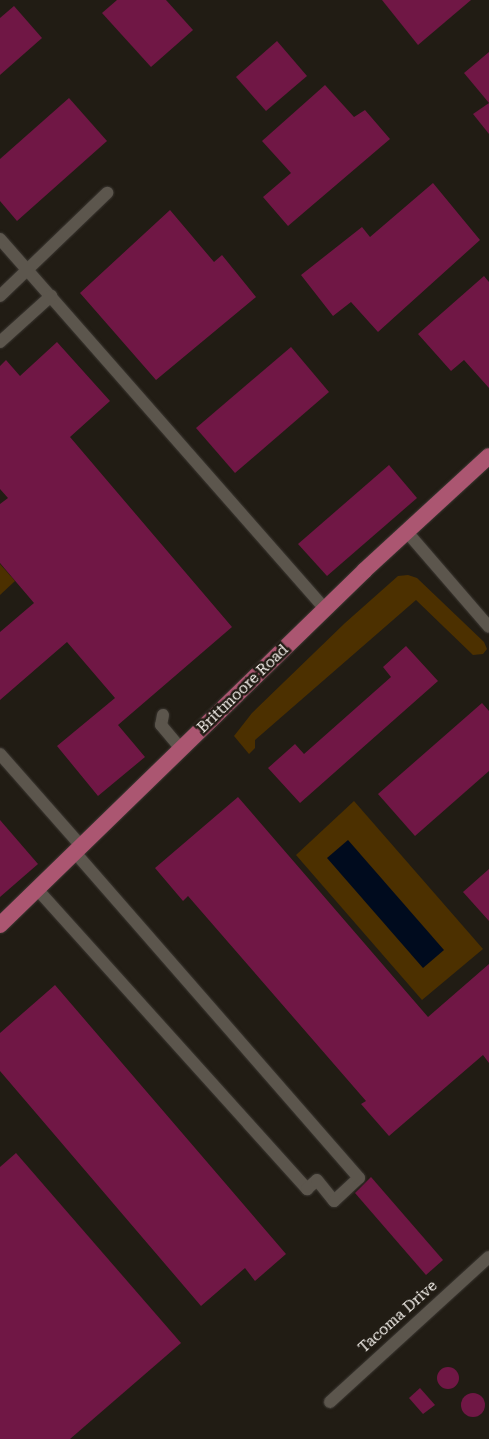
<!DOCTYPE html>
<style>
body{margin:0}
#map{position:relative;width:489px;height:1439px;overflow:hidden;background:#211c14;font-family:"Roboto Serif",serif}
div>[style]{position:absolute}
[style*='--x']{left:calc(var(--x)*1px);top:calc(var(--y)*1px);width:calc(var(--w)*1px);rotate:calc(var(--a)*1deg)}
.green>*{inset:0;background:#4c3000}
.water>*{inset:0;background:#000b1e}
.building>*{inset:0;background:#701745}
.round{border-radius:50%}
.roads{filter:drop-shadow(0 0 1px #3a3631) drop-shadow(0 0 1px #3a3631)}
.minor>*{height:12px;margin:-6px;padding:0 6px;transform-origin:6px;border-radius:6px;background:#5c564d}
.major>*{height:16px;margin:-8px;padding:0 8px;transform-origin:8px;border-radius:8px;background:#ab5671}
span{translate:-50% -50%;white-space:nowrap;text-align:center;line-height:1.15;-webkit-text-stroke:5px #211c14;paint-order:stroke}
.street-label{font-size:15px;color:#f8f4ef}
</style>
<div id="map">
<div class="green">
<div style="clip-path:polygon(0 564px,15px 581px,0 595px)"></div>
<div style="clip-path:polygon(408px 575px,417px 578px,484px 642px,487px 649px,483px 654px,473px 655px,416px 600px,255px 740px,255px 748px,249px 754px,234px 736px,252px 713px,345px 623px,398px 576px)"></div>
<div style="clip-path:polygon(354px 801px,483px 949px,422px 1000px,296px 855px)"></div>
</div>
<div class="water">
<div style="clip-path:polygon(348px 840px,444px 950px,423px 968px,327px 858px)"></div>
</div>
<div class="building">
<div style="clip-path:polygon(117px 0,166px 0,193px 30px,151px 67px,102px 13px)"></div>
<div style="clip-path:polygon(382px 0,471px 0,418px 45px)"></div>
<div style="clip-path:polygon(14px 6px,42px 38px,0 75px,0 18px)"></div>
<div style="clip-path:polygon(277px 41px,307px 76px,266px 111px,236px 77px)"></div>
<div style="clip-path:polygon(489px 52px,489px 103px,464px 73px)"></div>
<div style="clip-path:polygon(325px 85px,354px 117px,365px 110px,390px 139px,288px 226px,263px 197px,291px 173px,262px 141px)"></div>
<div style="clip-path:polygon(69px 98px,107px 141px,17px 221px,0 201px,0 159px)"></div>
<div style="clip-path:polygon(489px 103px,489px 134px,473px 114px)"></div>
<div style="clip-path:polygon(433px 183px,480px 240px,378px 332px,351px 302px,333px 316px,301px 275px,362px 227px,370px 237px)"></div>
<div style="clip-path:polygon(170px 210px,214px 262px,222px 255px,256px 297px,156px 380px,80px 293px)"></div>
<div style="clip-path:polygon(484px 276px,489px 282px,489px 388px,464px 360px,451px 371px,418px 334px)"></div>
<div style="clip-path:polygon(57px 342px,110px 401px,70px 437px,232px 627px,118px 725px,145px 757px,98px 796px,57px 746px,115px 698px,67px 642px,0 700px,0 632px,34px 603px,0 563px,0 504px,8px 498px,0 489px,0 366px,6px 360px,20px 376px)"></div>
<div style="clip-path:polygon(291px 347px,329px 392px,235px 473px,196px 428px)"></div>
<div style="clip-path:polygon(389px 465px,417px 498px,327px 576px,298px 544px)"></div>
<div style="clip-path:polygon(406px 646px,438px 681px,300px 803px,268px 768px,295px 744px,304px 754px,391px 677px,383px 667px)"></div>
<div style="clip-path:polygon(482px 703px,489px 711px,489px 771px,415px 836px,378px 794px)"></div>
<div style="clip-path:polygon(238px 797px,428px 1017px,489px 964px,489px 1063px,483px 1055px,389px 1136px,361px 1104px,366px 1101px,188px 896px,183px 901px,155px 868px)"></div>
<div style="clip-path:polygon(0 820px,38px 864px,0 897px)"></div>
<div style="clip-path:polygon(489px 869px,489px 921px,463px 892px)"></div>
<div style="clip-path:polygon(55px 985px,286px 1254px,255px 1281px,245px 1268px,201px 1306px,0 1071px,0 1033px)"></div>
<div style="clip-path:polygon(16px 1153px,181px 1343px,70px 1439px,0 1439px,0 1167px)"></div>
<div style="clip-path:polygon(371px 1177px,443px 1260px,426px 1275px,355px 1193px)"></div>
<div class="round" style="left:437px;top:1367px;width:22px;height:22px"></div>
<div style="clip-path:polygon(420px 1388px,435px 1405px,423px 1414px,409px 1398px)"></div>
<div class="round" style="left:461px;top:1393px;width:24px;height:24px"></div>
</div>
<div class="roads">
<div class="minor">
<div style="--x:0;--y:239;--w:492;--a:48.7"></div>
<div style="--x:0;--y:296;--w:149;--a:-43.9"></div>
<div style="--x:0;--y:342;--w:69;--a:-42"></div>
<div style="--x:407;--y:532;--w:125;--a:49.2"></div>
<div style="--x:163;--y:715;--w:10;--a:101"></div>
<div style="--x:161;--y:725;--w:31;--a:50"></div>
<div style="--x:0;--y:754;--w:123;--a:48.6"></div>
<div style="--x:37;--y:889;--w:404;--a:48"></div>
<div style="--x:307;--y:1189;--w:13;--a:-42"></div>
<div style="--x:317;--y:1180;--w:27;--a:51"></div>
<div style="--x:334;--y:1201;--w:34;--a:-43"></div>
<div style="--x:359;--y:1178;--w:432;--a:-131.1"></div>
<div style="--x:330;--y:1402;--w:215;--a:-42.4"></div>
</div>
<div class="major">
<div style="--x:0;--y:925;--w:509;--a:-44.2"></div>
<div style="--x:365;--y:570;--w:168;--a:-42.6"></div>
</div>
</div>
<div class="street-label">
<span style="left:243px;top:689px;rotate:-44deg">Brittmoore Road</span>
<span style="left:398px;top:1317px;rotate:-42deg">Tacoma Drive</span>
</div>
</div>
